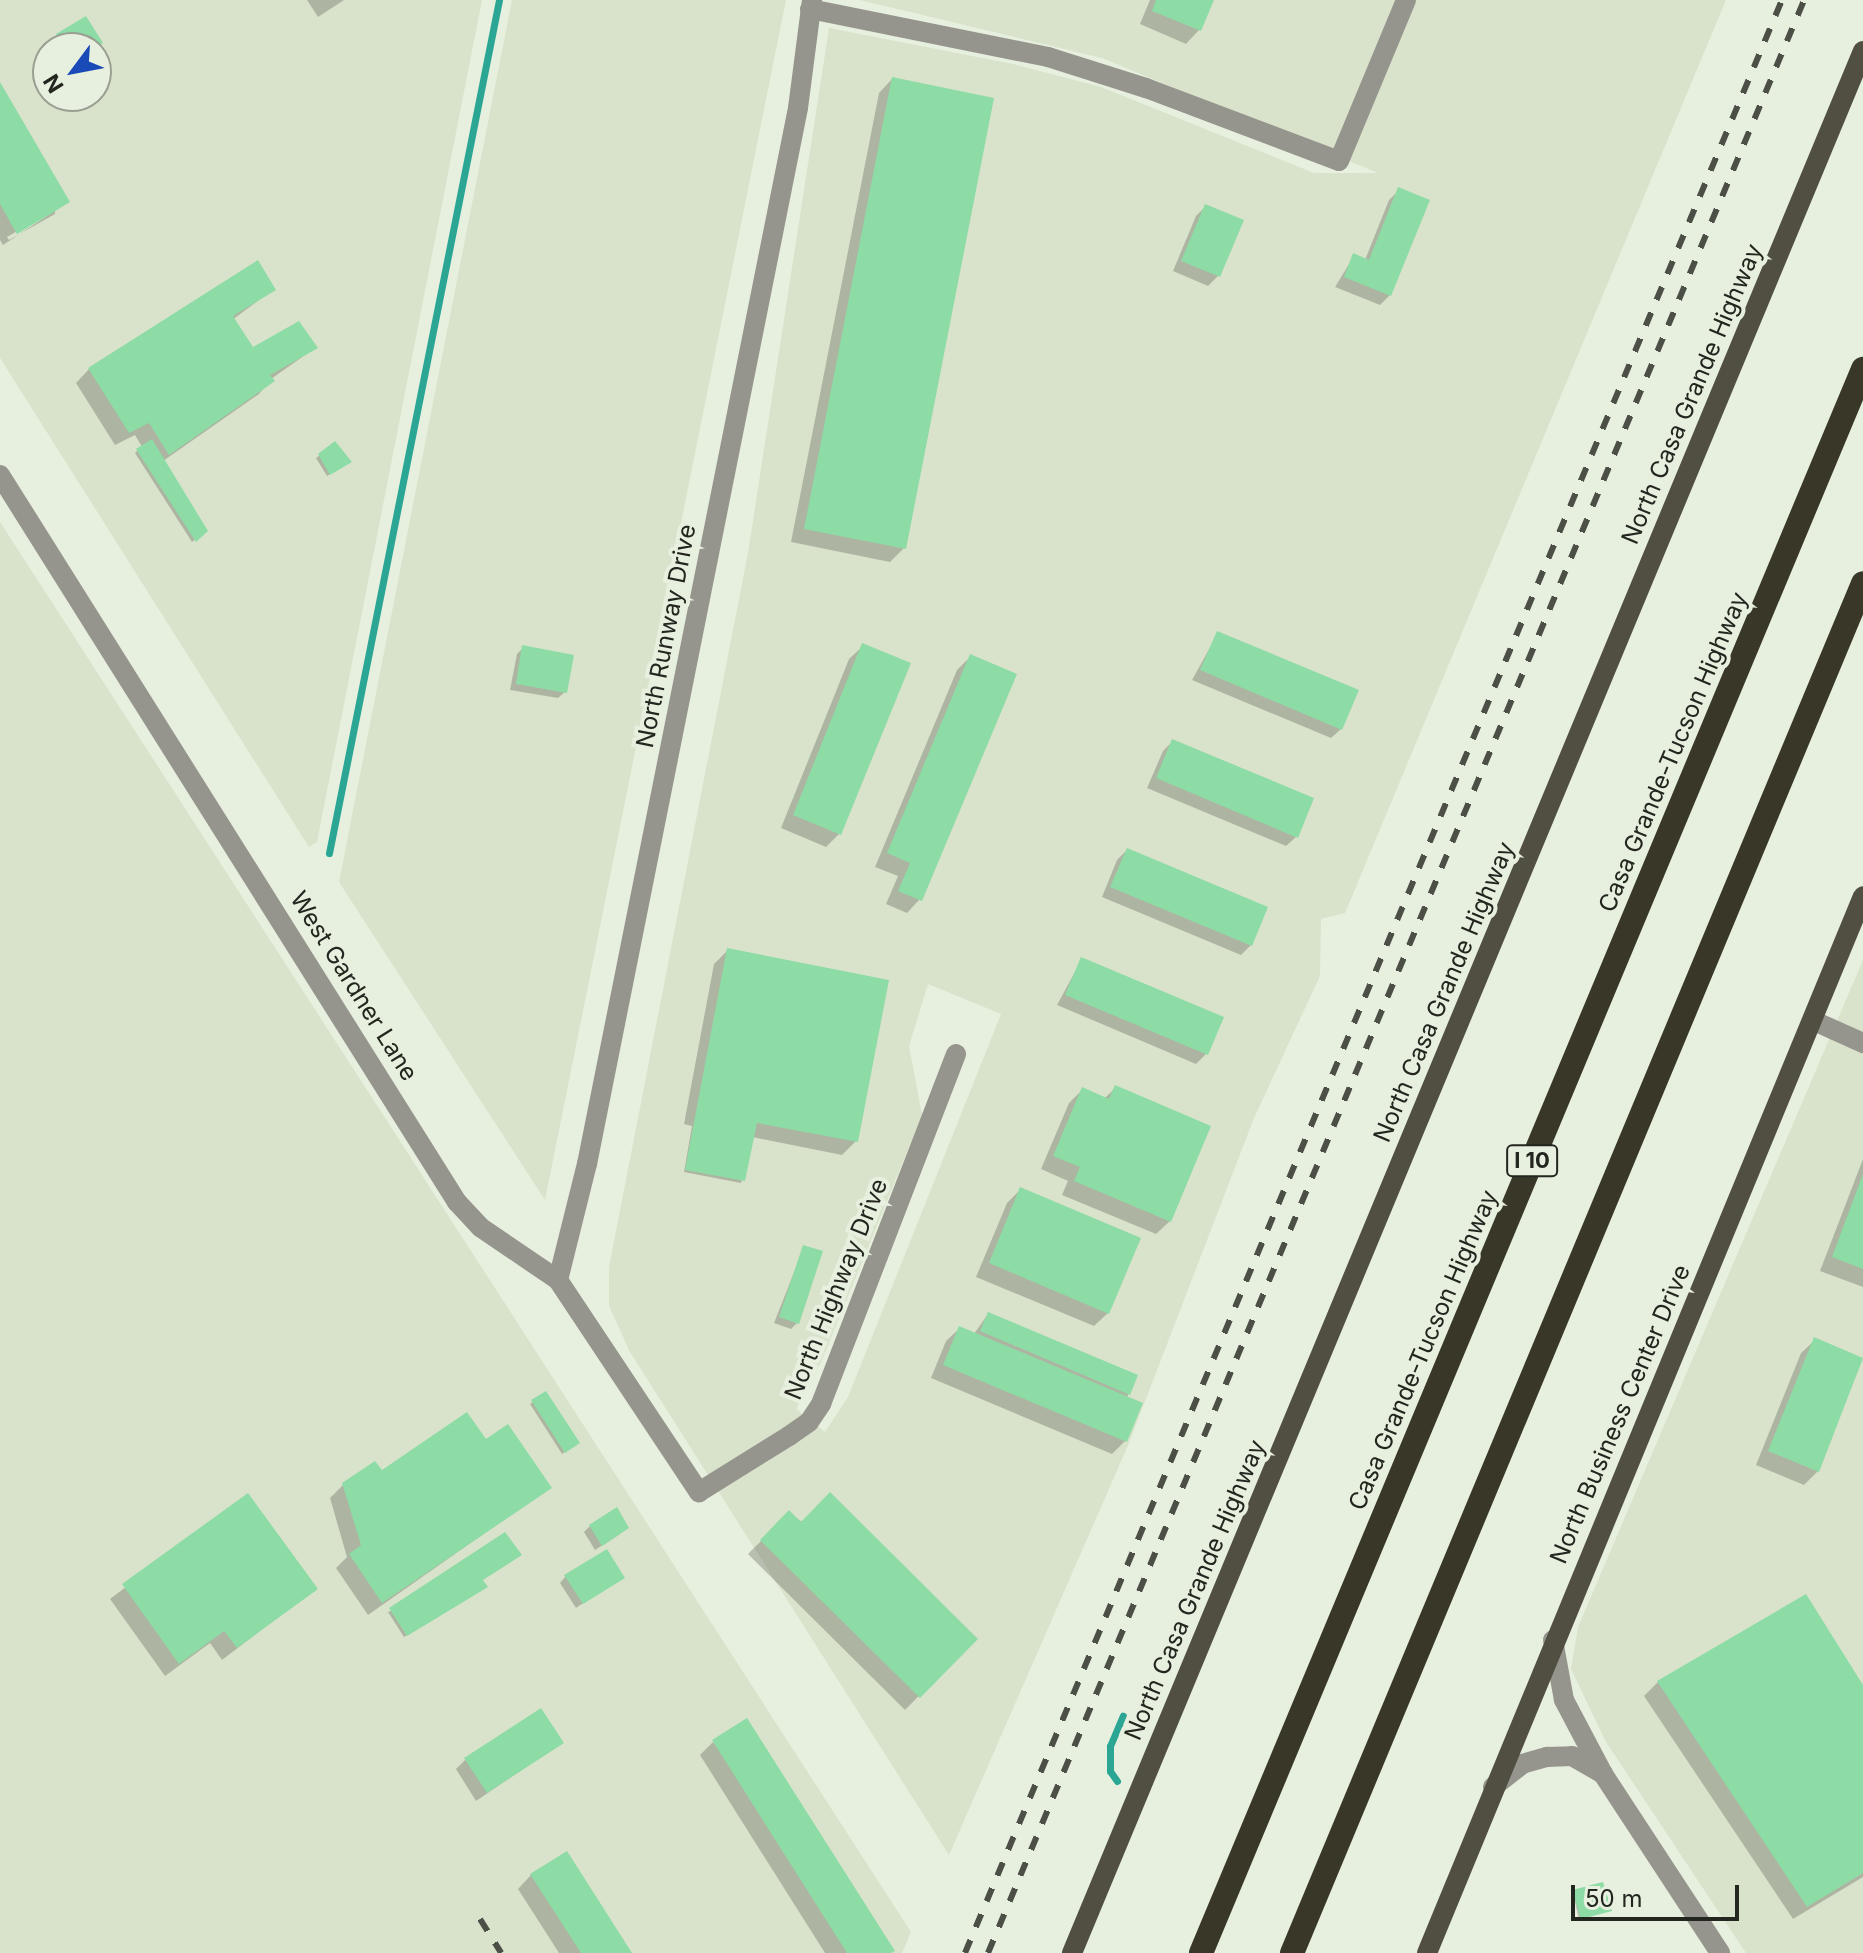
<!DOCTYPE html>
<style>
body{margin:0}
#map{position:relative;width:1863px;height:1953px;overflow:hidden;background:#e7efde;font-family:Inter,sans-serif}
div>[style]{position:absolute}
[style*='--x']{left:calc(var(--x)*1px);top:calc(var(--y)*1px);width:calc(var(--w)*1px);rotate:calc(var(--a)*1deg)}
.built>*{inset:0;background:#d9e3cb}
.shadow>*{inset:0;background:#0003}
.stream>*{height:7px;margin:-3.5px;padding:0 3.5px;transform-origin:3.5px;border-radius:3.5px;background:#2ba695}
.building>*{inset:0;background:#8ddba5}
.minor>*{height:20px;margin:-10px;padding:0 10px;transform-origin:10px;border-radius:10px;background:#96958d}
.major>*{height:20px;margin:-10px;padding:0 10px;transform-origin:10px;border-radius:10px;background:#514f42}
.highway>*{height:24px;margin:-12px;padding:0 12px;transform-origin:12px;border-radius:12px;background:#393728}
.rail>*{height:6px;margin-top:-3px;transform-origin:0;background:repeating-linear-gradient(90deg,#4b4f46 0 14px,transparent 0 28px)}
span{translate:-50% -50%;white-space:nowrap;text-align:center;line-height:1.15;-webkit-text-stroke:8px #e7efde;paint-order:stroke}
.shield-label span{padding:2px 6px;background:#e7efde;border:2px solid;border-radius:6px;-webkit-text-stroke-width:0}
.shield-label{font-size:22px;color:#23261f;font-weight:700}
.street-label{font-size:24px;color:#23261f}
.north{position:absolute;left:32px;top:32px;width:80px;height:80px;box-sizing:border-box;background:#e7efde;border:2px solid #999f92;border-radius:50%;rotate:238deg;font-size:22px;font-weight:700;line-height:32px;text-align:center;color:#23261f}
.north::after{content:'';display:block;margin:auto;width:28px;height:36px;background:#1a4ab7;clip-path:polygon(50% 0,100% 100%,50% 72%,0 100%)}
.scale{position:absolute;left:1571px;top:1885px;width:168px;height:36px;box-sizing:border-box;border:4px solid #23261f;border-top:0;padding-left:10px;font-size:24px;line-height:28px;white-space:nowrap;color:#23261f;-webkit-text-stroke:6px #e7efde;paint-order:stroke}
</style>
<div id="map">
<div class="built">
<div style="clip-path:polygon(evenodd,0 0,482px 0,317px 842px,309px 847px,0 358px,0 0,48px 48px,96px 48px,96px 96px,48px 96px,48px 48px)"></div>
<div style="clip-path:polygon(512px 0,786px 0,545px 1200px,339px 882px)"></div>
<div style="clip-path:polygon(evenodd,860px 0,1726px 0,1345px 913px,1321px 919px,1320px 976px,1254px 1118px,1129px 1443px,949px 1855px,630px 1352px,609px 1306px,609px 1267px,748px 553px,829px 28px,1013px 64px,1101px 87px,1314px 173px,1378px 173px,1102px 58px,860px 0,928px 984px,1001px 1014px,848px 1397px,825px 1432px,796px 1409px,822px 1360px,922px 1115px,909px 1046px,928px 984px)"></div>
<div style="clip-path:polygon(0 522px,911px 1932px,902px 1953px,0 1953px)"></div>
<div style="clip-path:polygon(1863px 960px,1863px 1953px,1746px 1953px,1606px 1742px,1571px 1669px,1578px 1627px)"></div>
</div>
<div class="shadow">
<div style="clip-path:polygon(307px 0,344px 0,318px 17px)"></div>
<div style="clip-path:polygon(1150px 0,1211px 0,1199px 30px,1186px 44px,1140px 24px)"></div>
<div style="clip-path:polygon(57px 36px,93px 48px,61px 48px)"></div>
<div style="clip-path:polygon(892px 79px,904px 548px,890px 562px,791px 542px,879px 93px)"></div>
<div style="clip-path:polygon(evenodd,0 86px,68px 202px,3px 245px,0 240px,0 86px,55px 209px,55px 214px,9px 240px,7px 237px,55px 209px)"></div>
<div style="clip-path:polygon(1399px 190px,1390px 295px,1380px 305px,1335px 287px,1354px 256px,1365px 260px,1389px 200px)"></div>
<div style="clip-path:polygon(1206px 206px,1218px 276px,1208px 286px,1173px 271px,1196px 216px)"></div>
<div style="clip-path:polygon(274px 289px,232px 320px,252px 350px,315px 348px,271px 379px,259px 394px,163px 461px,206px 531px,192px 542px,135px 453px,142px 447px,135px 435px,115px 445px,76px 383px,89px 369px)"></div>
<div style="clip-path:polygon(335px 444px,347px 464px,327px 476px,316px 458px)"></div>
<div style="clip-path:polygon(1218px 633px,1341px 729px,1331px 738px,1192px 680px)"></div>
<div style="clip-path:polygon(863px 646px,839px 834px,826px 847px,781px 828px,849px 659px)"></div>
<div style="clip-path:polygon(523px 648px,565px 692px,558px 698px,510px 690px,517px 654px)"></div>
<div style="clip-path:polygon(970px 657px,920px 899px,907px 913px,886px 904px,898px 876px,875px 867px,957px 670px)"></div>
<div style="clip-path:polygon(1173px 741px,1296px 837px,1286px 846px,1147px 788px,1163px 751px)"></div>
<div style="clip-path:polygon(1127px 850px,1251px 945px,1241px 955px,1102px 897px,1117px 860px)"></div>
<div style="clip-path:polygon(728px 950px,856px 1141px,842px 1155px,752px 1137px,741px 1183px,684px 1172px,692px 1126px,684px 1124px,714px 964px)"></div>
<div style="clip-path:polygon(1082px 959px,1206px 1054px,1196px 1064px,1057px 1005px)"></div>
<div style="clip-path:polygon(1115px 1088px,1170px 1221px,1156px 1234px,1062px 1195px,1068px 1181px,1041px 1169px,1069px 1103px,1082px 1090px,1104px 1099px)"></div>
<div style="clip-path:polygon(1863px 1159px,1863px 1287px,1820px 1271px)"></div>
<div style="clip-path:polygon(1021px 1189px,1108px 1313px,1094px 1326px,976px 1277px,1007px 1203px)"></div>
<div style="clip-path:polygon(804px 1247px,797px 1323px,791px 1329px,774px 1323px)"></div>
<div style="clip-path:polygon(988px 1314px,1128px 1393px,1125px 1441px,1112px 1454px,931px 1378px,946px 1341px,960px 1328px,974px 1334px)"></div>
<div style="clip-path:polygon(1815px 1340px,1862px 1360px,1818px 1471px,1804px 1485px,1756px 1465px,1801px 1353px)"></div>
<div style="clip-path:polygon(545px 1393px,575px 1445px,562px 1454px,530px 1404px)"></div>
<div style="clip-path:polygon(485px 1442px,549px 1488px,368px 1615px,336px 1568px,347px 1557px,330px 1498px,343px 1485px)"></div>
<div style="clip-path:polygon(248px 1495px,315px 1589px,222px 1660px,210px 1643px,165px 1676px,110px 1599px)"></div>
<div style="clip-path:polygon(789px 1513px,975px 1639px,905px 1710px,748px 1554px)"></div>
<div style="clip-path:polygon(590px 1526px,620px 1534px,595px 1550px,584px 1532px)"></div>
<div style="clip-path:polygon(566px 1576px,622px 1577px,576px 1608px,560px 1583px)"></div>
<div style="clip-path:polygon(481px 1580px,483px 1589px,404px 1637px,388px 1612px)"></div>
<div style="clip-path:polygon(1805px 1597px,1863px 1689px,1863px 1877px,1793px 1919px,1644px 1696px,1658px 1682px)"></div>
<div style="clip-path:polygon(713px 1742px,890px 1953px,825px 1953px,700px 1755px)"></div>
<div style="clip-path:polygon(561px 1743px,476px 1801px,456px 1769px,465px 1760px)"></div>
<div style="clip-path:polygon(531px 1875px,629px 1953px,559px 1953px,518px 1889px)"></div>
<div style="clip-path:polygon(1573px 1892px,1610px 1910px,1579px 1920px)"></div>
</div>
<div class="stream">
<div style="--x:329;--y:853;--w:870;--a:-78.73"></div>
<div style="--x:1117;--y:1781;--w:12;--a:-125"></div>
<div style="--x:1110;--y:1771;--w:25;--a:-90"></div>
<div style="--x:1110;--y:1746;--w:33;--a:-67"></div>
</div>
<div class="building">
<div style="clip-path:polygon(1156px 0,1214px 0,1201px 31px,1152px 11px)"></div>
<div style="clip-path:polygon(86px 16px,103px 43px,95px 48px,64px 48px,56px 34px)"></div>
<div style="clip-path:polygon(892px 77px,994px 98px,906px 549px,804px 529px)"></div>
<div style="clip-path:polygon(0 82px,70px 202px,17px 234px,0 204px)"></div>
<div style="clip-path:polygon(1398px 187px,1430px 200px,1391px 296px,1344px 277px,1353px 253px,1369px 260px)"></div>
<div style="clip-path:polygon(1205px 204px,1244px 220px,1220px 277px,1181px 261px)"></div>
<div style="clip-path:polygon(258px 260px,276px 290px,233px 316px,253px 347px,299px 321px,318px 348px,270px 375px,275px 381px,169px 455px,149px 423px,129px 433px,88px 368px)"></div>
<div style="clip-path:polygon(152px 439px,208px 531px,196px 542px,136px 449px)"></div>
<div style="clip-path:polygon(335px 441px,352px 462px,330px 475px,318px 454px)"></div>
<div style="clip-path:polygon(1217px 631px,1359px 690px,1342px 730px,1200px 670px)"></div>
<div style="clip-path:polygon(862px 643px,911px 663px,841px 835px,793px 815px)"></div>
<div style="clip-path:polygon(522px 645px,574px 655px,567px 693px,516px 684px)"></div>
<div style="clip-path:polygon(970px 654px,1017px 674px,922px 901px,898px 891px,910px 863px,887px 853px)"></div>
<div style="clip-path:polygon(1172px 739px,1314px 798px,1298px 838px,1156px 778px)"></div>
<div style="clip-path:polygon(1127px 848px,1268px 907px,1252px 946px,1110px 887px)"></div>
<div style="clip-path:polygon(727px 948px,889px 980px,858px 1142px,757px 1123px,745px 1181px,685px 1170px)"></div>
<div style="clip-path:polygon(1081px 957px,1224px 1017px,1208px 1055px,1065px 995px)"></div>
<div style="clip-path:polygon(1115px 1085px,1211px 1126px,1171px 1222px,1074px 1181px,1080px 1167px,1053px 1156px,1082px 1087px,1109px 1099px)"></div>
<div style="clip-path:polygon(1863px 1174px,1863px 1269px,1832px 1257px)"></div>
<div style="clip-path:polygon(1020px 1187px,1141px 1238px,1109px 1314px,989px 1263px)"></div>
<div style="clip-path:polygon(803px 1245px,823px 1251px,799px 1324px,779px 1317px)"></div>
<div style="clip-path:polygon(988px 1312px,1138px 1375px,1130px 1395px,980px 1331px)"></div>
<div style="clip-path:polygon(959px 1326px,1143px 1403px,1127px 1442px,943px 1365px)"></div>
<div style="clip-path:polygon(1814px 1337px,1863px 1358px,1819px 1472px,1768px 1451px)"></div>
<div style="clip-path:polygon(546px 1391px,580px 1443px,565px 1453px,531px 1400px)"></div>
<div style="clip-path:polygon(467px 1412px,486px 1439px,508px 1424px,552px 1488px,382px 1603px,349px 1554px,361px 1545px,342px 1483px,375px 1461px,382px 1470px)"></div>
<div style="clip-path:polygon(830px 1492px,978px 1639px,920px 1698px,760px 1540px,789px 1510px,801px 1522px)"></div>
<div style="clip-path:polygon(248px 1493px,318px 1589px,237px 1648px,224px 1631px,179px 1664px,122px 1584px)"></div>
<div style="clip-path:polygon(617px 1507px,629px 1528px,602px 1546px,589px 1525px)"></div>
<div style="clip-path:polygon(505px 1532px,522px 1555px,483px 1580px,488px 1587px,407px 1636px,389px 1608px)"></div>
<div style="clip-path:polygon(607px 1549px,625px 1578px,583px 1604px,564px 1575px)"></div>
<div style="clip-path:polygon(1806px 1594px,1863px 1685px,1863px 1873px,1807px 1907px,1657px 1681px)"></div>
<div style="clip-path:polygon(541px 1708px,564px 1743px,487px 1793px,464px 1758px)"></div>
<div style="clip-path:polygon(747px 1718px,895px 1951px,891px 1953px,847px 1953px,712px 1740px)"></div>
<div style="clip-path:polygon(567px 1851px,632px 1953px,581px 1953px,530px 1874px)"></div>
<div style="clip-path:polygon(1603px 1882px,1612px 1911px,1581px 1919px,1572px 1890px)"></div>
</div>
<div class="minor">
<div style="--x:810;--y:9;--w:243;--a:11.4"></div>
<div style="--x:1048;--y:57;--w:103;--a:17.6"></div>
<div style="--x:1146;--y:88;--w:206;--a:20.7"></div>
<div style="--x:1339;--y:161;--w:174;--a:-67.4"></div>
<div style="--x:0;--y:475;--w:859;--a:57.85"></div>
<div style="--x:457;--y:1202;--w:34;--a:47"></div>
<div style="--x:480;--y:1227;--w:94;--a:34.2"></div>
<div style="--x:558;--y:1280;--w:255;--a:56.4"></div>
<div style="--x:699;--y:1492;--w:106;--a:-31.9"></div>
<div style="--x:789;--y:1436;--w:24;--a:-35"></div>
<div style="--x:809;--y:1422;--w:22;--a:-56"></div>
<div style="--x:821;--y:1404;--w:375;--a:-68.9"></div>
<div style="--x:1814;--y:1021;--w:54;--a:24.2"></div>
<div style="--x:558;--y:1280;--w:120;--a:-76"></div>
<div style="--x:587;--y:1164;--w:1077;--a:-78.7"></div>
<div style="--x:798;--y:108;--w:109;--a:-82.6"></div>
<div style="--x:1603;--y:1774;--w:214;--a:56.8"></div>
<div style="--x:1493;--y:1787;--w:37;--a:-38"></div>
<div style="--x:1522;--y:1764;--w:26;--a:-16"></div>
<div style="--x:1547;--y:1757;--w:25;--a:-2"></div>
<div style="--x:1572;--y:1756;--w:36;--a:30"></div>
<div style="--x:1603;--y:1774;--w:84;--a:-117.8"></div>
<div style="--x:1564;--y:1700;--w:61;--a:-100.4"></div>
</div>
<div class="major">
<div style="--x:1072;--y:1953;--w:2060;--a:-67.42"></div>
<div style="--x:1427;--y:1953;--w:1143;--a:-67.58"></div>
</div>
<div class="highway">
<div style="--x:1201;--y:1953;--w:1717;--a:-67.32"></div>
<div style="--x:1292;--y:1953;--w:1484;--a:-67.37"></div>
</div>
<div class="rail">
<div style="--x:480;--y:1919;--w:40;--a:58"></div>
<div style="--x:965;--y:1953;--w:2117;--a:-67.3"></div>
<div style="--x:988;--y:1953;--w:2117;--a:-67.32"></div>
</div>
<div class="shield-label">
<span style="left:1532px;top:1161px">I 10</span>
</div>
<div class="street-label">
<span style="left:1692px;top:394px;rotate:-67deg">North Casa Grande Highway</span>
<span style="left:666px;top:636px;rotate:-79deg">North Runway Drive</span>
<span style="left:1673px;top:752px;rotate:-67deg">Casa Grande-Tucson Highway</span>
<span style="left:354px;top:986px;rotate:58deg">West Gardner Lane</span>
<span style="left:1444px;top:992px;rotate:-67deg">North Casa Grande Highway</span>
<span style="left:836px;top:1289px;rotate:-68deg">North Highway Drive</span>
<span style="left:1423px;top:1350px;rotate:-67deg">Casa Grande-Tucson Highway</span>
<span style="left:1620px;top:1414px;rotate:-67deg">North Business Center Drive</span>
<span style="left:1195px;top:1590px;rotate:-67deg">North Casa Grande Highway</span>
</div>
<div class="north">N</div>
<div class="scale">50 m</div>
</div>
